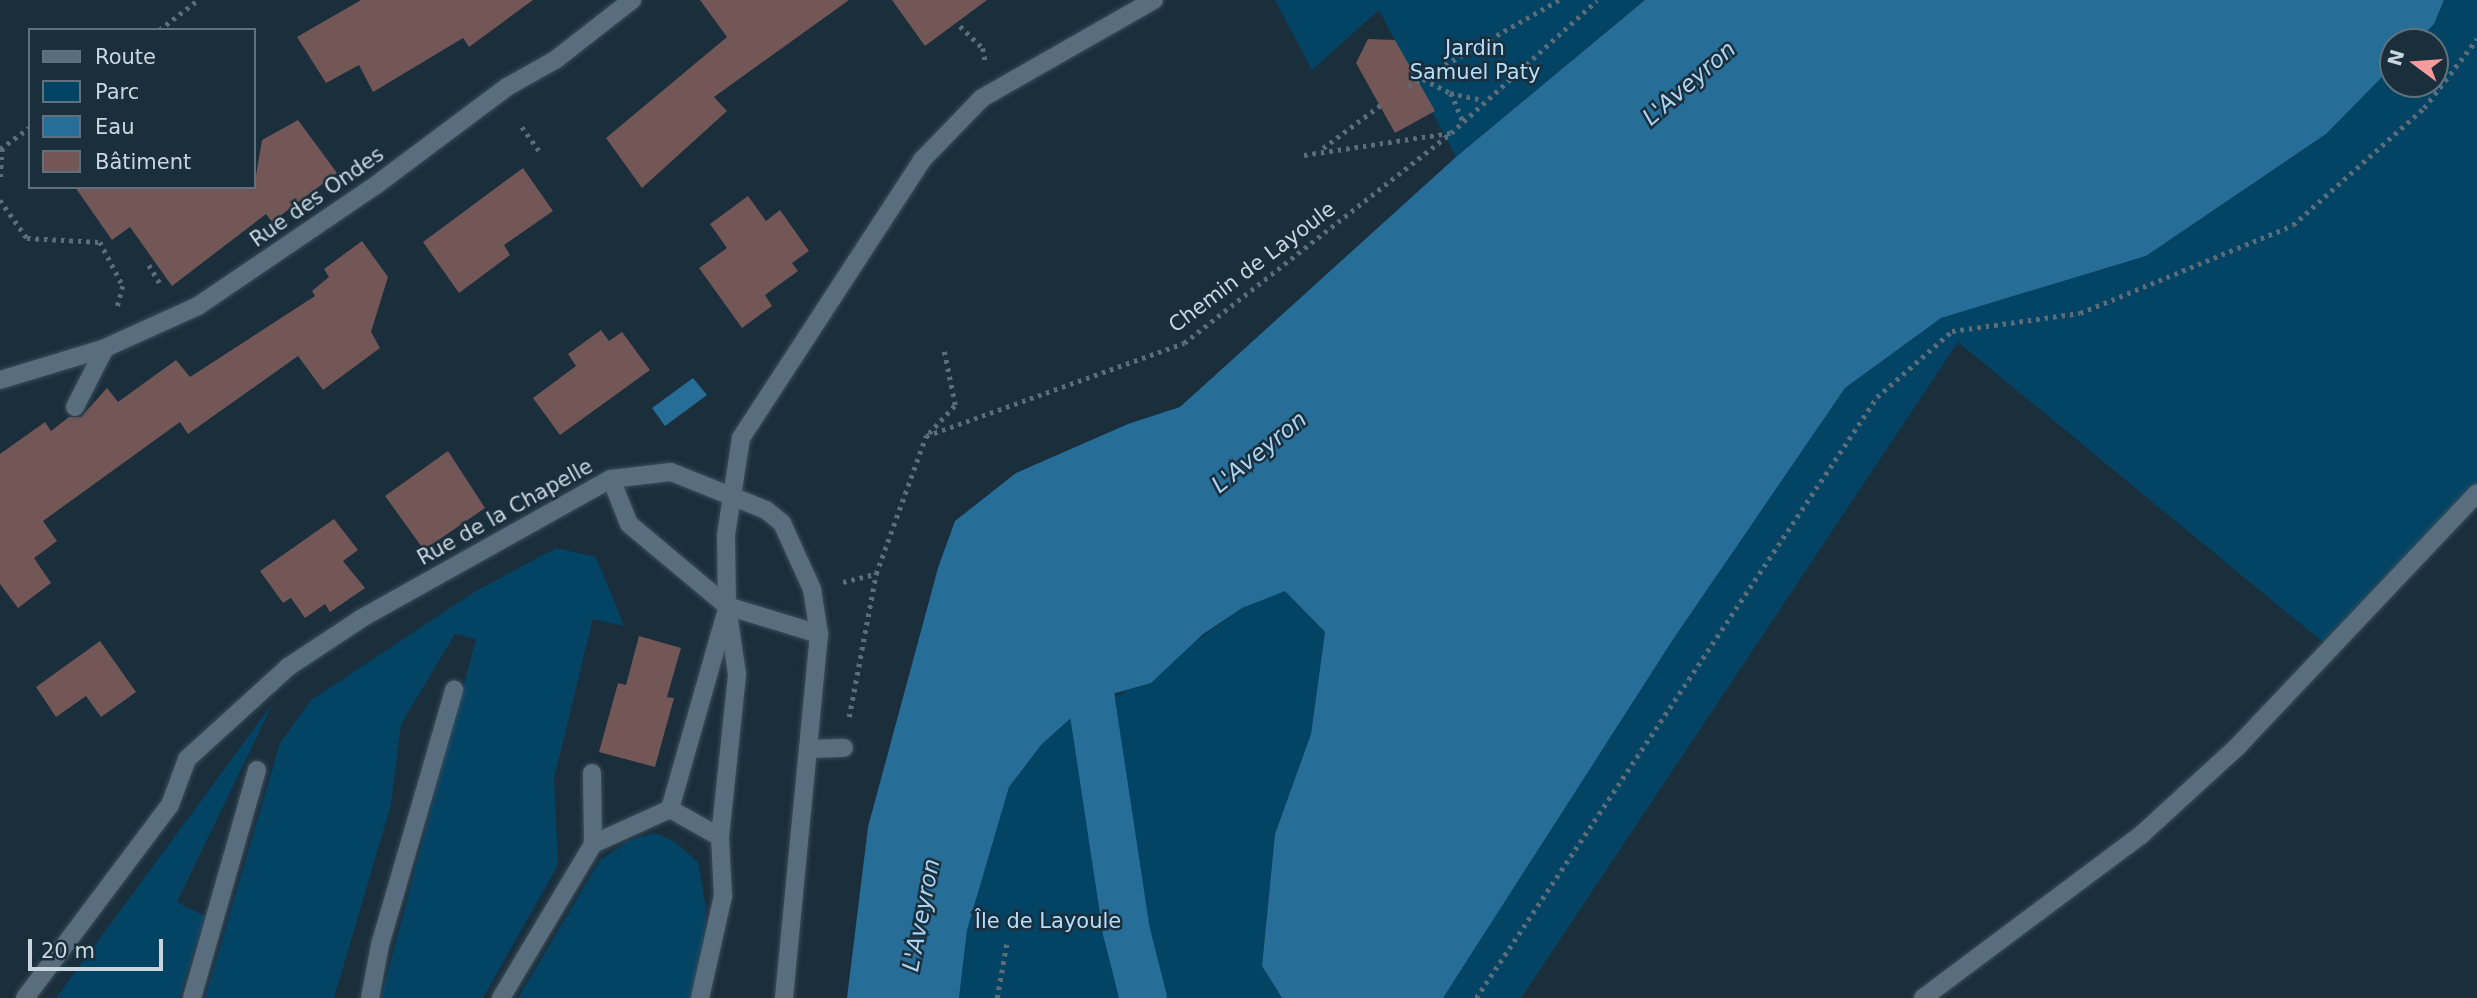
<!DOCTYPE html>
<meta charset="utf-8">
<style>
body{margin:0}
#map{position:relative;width:2477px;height:998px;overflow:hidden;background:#1a2e3c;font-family:"DejaVu Sans",sans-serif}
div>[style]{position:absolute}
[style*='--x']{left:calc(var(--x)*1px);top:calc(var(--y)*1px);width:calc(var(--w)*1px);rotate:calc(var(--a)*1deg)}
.green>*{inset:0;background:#034465}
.water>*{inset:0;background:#266d97}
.canal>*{height:47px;margin:-23.5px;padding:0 23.5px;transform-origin:23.5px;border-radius:23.5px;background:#266d97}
.building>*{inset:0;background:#725756}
.path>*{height:4.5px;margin-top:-2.25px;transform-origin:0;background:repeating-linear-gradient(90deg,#5c6d79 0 3.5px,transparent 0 8.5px)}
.roads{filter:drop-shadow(0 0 2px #3b4c58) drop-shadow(0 0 2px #3b4c58)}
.minor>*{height:18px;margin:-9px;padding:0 9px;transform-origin:9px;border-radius:9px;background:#586e7e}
span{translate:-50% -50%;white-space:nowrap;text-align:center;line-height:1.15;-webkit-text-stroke:5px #1a2e3c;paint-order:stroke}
.park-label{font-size:21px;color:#b4defc}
.street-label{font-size:21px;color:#cad6df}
.water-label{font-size:23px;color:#acd5f3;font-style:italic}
.legend{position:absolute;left:28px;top:28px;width:228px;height:161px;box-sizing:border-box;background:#1a2e3c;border:2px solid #60717d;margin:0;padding:9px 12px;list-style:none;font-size:21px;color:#cad6df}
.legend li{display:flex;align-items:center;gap:14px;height:35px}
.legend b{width:35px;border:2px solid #60717d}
.north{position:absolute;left:2379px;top:28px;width:70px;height:70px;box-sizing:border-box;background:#1a2e3c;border:2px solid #60717d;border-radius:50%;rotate:286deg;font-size:19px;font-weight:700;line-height:28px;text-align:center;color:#cad6df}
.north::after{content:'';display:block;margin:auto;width:24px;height:32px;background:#f59b9c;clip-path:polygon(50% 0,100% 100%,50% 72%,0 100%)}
.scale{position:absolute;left:28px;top:939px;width:135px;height:32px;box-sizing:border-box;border:4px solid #cad6df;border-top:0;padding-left:9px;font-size:21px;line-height:24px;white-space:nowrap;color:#cad6df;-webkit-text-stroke:5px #1a2e3c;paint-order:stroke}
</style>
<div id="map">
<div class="green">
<div style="clip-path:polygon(1275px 0,1645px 0,1456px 157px,1379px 10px,1312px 70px)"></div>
<div style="clip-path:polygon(2444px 0,2477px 0,2477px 493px,2330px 648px,1958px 342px,1521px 998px,1443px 998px,1672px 641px,1845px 388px,1941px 318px,2146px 256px,2326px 134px,2393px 66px,2393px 84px,2435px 84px,2435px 42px,2417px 42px,2434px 24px)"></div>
<div style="clip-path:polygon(556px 548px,596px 557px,624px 626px,593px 619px,554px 778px,558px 865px,483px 998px,381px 998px,476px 639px,455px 634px,401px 724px,391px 805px,334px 998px,205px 998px,280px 743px,311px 700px,476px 591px)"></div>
<div style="clip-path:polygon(1285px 590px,1325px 632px,1311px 734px,1275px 834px,1262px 966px,1282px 998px,959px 998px,967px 930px,1009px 787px,1042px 744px,1091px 700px,1120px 695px,1242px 608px)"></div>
<div style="clip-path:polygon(273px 703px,177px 902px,205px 916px,179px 998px,56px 998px)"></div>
<div style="clip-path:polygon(655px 833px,675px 842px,698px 862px,706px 907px,705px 946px,692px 998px,518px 998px,600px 860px,630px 840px)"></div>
</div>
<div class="water">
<div style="clip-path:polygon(1645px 0,2444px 0,2434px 24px,2417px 42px,2393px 42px,2393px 66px,2326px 134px,2146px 256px,1941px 318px,1845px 388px,1672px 641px,1443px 998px,1282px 998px,1262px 966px,1275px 834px,1311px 734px,1325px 632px,1285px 591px,1242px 608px,1202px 635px,1151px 683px,1091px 700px,1042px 744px,1009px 787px,967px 930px,959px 998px,847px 998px,868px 827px,938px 568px,955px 521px,1016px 473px,1128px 424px,1180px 407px,1456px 157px)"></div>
<div style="clip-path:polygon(693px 378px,707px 395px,665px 426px,652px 408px)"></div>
</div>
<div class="canal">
<div style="--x:1086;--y:635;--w:65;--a:85.6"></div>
<div style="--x:1091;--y:700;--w:234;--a:81.4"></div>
<div style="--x:1126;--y:931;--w:69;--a:75.8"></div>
</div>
<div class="building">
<div style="clip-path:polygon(361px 0,533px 0,469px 47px,463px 38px,373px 92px,359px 65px,326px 83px,297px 37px)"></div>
<div style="clip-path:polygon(700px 0,849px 0,714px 97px,727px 111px,642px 188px,606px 138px,727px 37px)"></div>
<div style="clip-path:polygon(892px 0,987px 0,925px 46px)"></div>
<div style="clip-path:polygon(1368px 39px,1395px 40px,1435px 111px,1395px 133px,1356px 63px)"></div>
<div style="clip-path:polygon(298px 120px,337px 173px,272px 222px,266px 214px,172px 286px,130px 227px,112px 240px,75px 187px,254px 187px,262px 140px)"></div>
<div style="clip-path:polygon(523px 168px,553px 211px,504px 245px,510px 255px,459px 293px,423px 242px)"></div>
<div style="clip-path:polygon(748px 196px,766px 221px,780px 210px,809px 251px,792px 263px,798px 271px,765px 295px,772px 306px,742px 328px,699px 268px,727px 248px,710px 224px)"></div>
<div style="clip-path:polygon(362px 241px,388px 277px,371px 332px,380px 348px,323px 390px,298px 356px,188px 434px,180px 422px,43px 521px,57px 541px,34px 558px,51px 583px,18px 608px,0 584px,0 454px,45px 422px,51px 431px,69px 417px,81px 417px,107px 388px,118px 402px,176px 360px,190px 377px,315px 296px,312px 291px,329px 277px,324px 269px)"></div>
<div style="clip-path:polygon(601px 330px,609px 341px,622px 332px,650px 370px,560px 435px,533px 398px,576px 366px,568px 354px)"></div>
<div style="clip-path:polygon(448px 451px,485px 508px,424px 550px,385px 496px)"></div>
<div style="clip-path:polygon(334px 519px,358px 550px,343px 561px,365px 588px,330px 612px,325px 604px,305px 618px,291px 598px,283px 603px,260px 571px)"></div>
<div style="clip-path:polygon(639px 636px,681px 648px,667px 697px,674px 698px,655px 767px,599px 752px,618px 683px,626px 685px)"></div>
<div style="clip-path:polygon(100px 641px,136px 692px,101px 717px,86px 696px,56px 717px,36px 687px)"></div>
</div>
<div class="path">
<div style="--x:960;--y:26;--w:32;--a:44"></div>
<div style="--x:983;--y:48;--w:13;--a:81"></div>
<div style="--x:159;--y:30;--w:49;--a:-37.6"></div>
<div style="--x:1423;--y:79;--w:30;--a:27"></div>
<div style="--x:1450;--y:93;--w:33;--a:12"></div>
<div style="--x:1408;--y:86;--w:174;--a:-29.7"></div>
<div style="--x:1451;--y:93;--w:30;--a:67"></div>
<div style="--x:522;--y:127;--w:29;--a:54"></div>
<div style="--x:1323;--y:148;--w:74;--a:-36.7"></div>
<div style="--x:0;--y:149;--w:37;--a:-36"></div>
<div style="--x:1304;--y:155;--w:148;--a:-8.6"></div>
<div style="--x:0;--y:177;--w:28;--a:-86"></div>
<div style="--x:0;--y:200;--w:47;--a:54.6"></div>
<div style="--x:27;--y:238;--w:73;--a:3.1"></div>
<div style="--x:100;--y:242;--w:50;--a:62.4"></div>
<div style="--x:123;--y:286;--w:23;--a:105"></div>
<div style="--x:149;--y:265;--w:21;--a:59"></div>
<div style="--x:929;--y:433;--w:38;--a:-47"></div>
<div style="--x:955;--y:405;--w:55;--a:-101.5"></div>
<div style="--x:843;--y:582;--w:34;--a:-14"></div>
<div style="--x:849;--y:717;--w:146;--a:-79.3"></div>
<div style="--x:876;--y:574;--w:147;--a:-70.1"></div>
<div style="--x:926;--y:436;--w:274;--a:-19.8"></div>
<div style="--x:1184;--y:343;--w:340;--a:-38.2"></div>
<div style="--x:1451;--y:133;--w:197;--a:-42.3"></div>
<div style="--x:997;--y:998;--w:58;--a:-80"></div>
<div style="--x:1476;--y:998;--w:722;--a:-56.29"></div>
<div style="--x:1877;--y:397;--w:100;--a:-41.3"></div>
<div style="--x:1952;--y:331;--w:129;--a:-8"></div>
<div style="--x:2080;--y:313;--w:230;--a:-22.4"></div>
<div style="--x:2293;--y:225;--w:176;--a:-41.8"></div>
<div style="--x:2424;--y:108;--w:87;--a:-52.5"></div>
</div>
<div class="roads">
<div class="minor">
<div style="--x:0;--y:380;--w:110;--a:-16.9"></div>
<div style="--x:105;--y:348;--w:102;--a:-24.3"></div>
<div style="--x:198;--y:306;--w:215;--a:-34.2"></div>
<div style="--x:376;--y:185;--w:164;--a:-36.8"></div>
<div style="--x:507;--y:87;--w:55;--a:-29.4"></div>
<div style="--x:555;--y:60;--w:98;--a:-37.9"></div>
<div style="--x:75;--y:407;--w:66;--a:-63"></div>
<div style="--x:611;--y:479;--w:48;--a:68.2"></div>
<div style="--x:629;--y:524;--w:128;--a:39.9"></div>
<div style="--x:727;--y:606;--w:96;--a:16.9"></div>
<div style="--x:811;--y:749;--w:33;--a:-2"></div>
<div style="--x:592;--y:773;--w:71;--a:89.2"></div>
<div style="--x:670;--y:809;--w:201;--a:-74.1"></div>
<div style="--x:720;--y:837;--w:164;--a:-84"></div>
<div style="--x:737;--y:674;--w:69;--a:-98.4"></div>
<div style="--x:727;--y:606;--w:71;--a:-90.8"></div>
<div style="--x:726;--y:535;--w:98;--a:-81.2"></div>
<div style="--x:741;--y:438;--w:332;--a:-56.9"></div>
<div style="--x:922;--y:160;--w:86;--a:-45.9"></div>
<div style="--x:982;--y:98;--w:198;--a:-29.7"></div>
<div style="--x:25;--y:998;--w:241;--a:-53.1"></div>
<div style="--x:170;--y:805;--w:49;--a:-69.7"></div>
<div style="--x:187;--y:759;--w:137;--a:-42.3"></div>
<div style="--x:288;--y:667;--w:89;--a:-33.5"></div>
<div style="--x:362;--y:618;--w:285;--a:-29.2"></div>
<div style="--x:611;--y:479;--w:60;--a:-6.7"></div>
<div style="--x:671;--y:472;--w:102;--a:21.8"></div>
<div style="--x:766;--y:510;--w:21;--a:39"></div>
<div style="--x:782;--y:523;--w:72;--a:65.6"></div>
<div style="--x:812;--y:589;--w:46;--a:81.2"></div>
<div style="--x:819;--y:634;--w:366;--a:95.5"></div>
<div style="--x:192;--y:998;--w:237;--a:-74.1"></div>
<div style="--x:370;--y:998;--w:54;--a:-79.3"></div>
<div style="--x:380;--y:945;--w:266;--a:-73.8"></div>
<div style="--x:501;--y:998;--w:179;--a:-59.1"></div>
<div style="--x:593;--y:844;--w:85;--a:-24.4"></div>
<div style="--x:670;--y:809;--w:57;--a:29.2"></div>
<div style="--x:720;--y:837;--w:59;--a:87.1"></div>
<div style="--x:723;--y:896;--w:105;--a:102.7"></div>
<div style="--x:1923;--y:998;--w:272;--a:-36.8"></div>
<div style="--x:2141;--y:835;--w:132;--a:-42.5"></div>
<div style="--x:2238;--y:746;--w:348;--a:-46.6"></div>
</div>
</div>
<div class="park-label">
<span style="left:1475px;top:60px">Jardin<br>Samuel Paty</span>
<span style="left:1048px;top:921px">Île de Layoule</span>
</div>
<div class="street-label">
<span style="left:317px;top:197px;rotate:-35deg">Rue des Ondes</span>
<span style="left:1252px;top:267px;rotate:-37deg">Chemin de Layoule</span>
<span style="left:505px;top:512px;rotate:-29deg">Rue de la Chapelle</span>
</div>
<div class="water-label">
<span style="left:1689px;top:83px;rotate:-41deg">L'Aveyron</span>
<span style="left:1259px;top:452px;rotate:-39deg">L'Aveyron</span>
<span style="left:921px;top:915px;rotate:-79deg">L'Aveyron</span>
</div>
<ul class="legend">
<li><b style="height:9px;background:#586e7e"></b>Route</li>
<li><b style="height:19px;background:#034465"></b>Parc</li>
<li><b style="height:19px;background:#266d97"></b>Eau</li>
<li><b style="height:19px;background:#725756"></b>Bâtiment</li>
</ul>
<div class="north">N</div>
<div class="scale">20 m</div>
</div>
